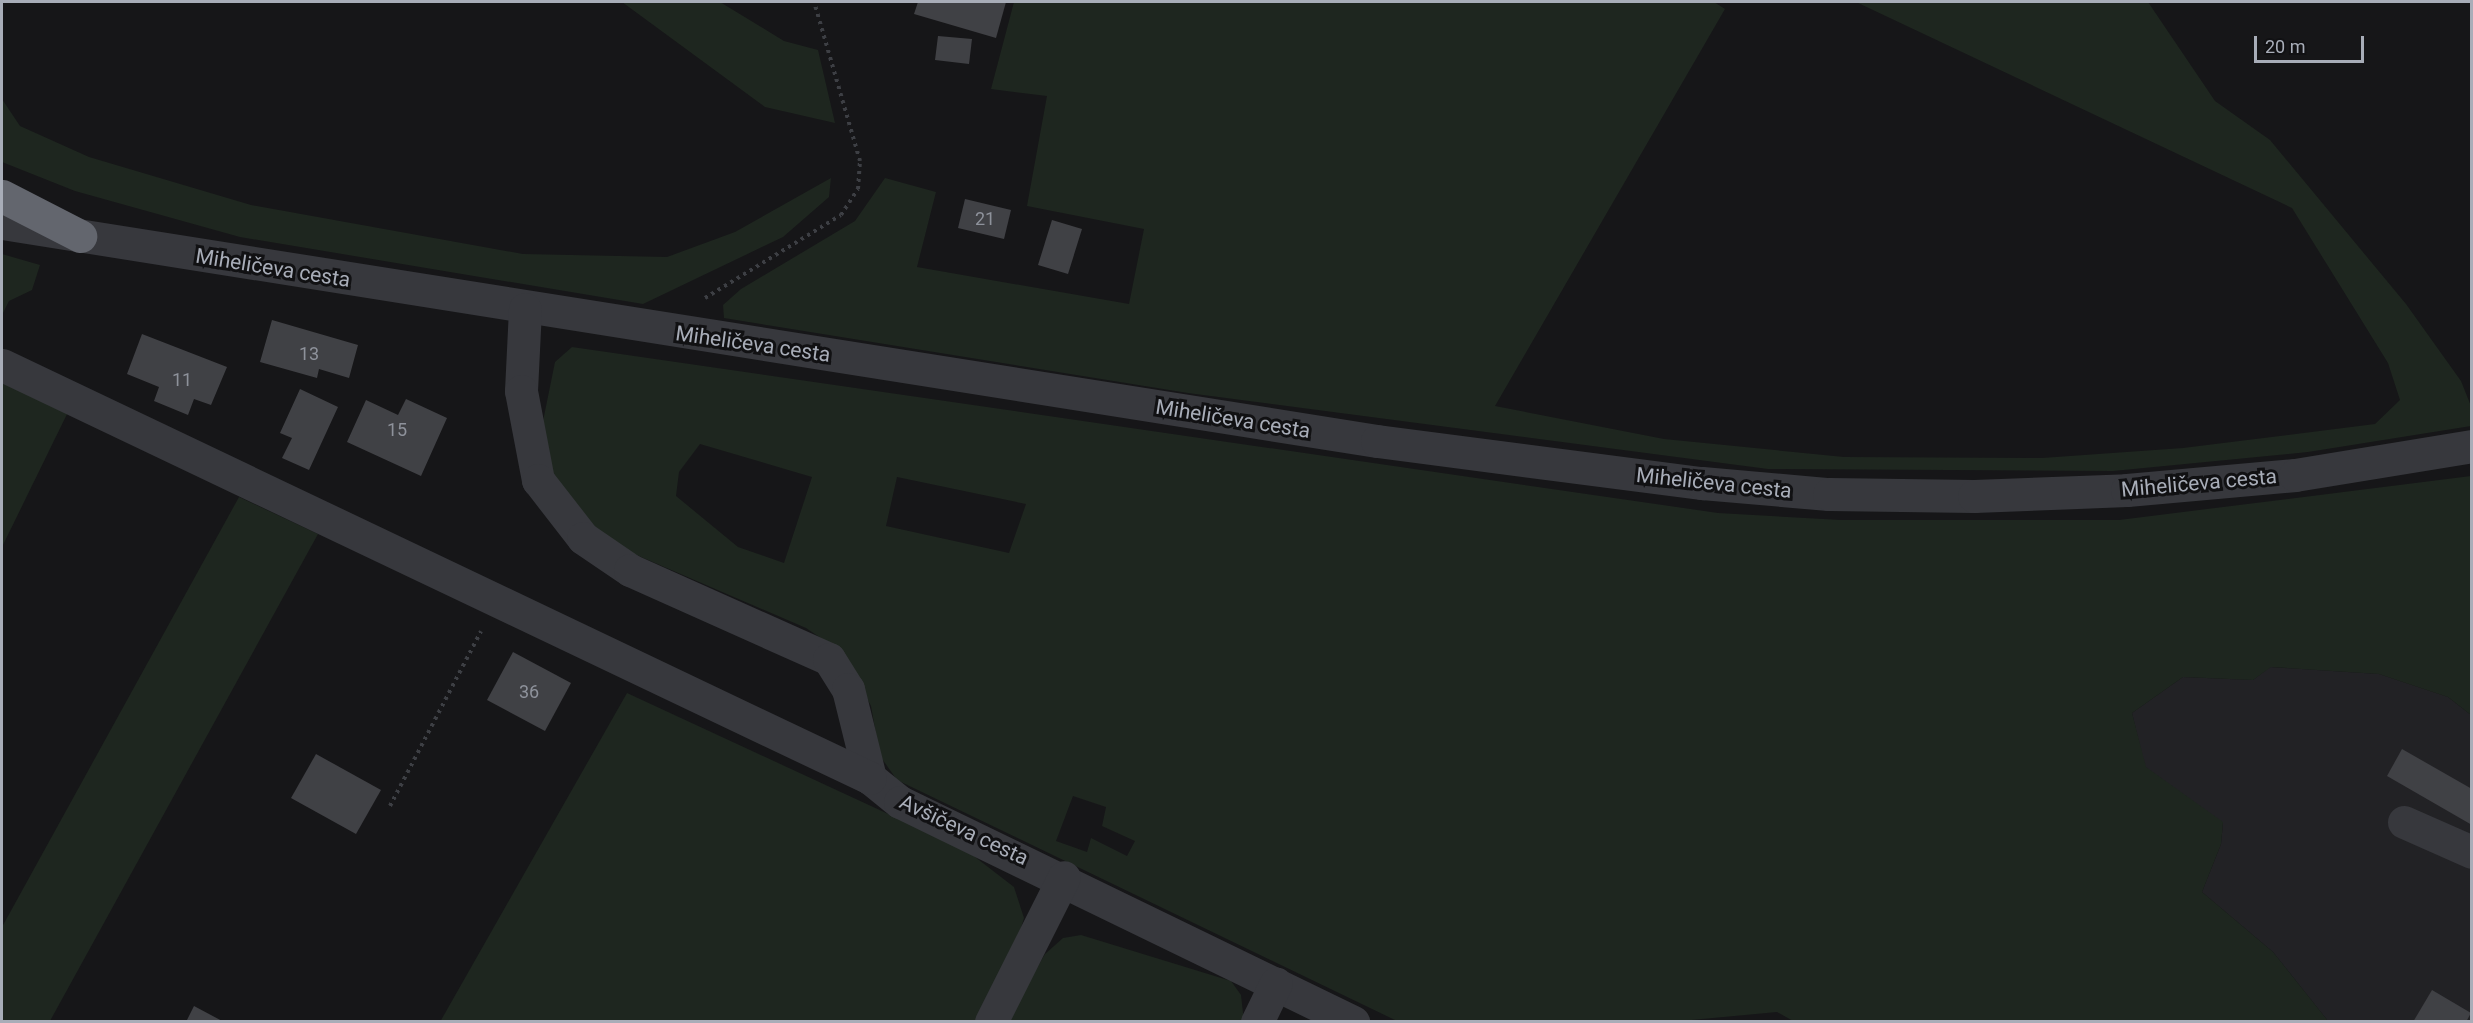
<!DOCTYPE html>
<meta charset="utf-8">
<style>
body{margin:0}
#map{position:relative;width:2473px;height:1023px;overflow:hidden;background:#161618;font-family:Roboto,sans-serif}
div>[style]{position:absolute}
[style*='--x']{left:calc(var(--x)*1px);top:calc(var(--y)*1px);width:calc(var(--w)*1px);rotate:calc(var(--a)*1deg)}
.built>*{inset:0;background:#222225}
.green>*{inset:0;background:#1e261f}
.building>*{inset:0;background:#404145}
.path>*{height:4px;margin-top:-2px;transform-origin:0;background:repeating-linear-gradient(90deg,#3d3f44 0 3px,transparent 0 7.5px)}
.minor>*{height:33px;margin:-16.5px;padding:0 16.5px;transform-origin:16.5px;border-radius:16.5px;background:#37383d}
.highway>*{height:33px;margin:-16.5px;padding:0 16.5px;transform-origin:16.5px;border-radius:16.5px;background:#63666e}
span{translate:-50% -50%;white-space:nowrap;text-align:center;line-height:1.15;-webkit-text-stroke:6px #111113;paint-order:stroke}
.number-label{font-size:18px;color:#8e929b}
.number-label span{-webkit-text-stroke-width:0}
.street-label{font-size:21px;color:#a8adb8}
.frame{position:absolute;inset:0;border:3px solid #a8adb8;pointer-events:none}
.scale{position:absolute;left:2254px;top:36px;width:110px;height:27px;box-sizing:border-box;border:3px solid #a8adb8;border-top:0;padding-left:8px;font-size:18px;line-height:21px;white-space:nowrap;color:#a8adb8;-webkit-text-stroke:4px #111113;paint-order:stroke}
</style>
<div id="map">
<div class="built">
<div style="clip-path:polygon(2270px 667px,2379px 674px,2448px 697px,2471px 715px,2471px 1021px,2328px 1021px,2273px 952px,2202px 892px,2221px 844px,2223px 823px,2145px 767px,2132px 713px,2183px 677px,2253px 680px)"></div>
</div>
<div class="green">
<div style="clip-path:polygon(622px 2px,720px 2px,784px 41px,818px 50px,835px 123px,765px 107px)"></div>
<div style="clip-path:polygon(1014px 2px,1714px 2px,1725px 9px,1495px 406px,1664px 439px,1844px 457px,2042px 458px,2183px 448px,2375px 424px,2400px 400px,2388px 363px,2292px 208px,1856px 2px,2148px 2px,2215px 101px,2270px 140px,2406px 304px,2461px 381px,2471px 406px,2471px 426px,2308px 452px,2113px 471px,1768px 469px,1188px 393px,724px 318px,723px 305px,741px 289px,855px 221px,885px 178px,936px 192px,917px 267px,1129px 304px,1144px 229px,1027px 206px,1047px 96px,991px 89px)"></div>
<div style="clip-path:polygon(2px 99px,20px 126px,89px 157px,251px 205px,523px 254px,667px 257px,735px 232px,831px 178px,829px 197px,783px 237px,643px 304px,240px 237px,75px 191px,2px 162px)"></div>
<div style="clip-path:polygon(2px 254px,40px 265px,32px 290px,9px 301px,2px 315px)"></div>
<div style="clip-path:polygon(evenodd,572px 347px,1718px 513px,1841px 520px,2119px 520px,2471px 476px,2471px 715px,2448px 697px,2379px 674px,2271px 667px,2253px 680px,2183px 677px,2132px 713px,2146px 767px,2223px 822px,2221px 844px,2202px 892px,2273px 952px,2328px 1021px,1795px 1022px,1777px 1012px,1670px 1022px,1397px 1021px,897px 780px,880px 756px,871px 706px,843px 653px,806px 628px,618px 547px,572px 511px,553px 476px,541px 431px,555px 362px,572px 347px,700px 444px,812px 477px,784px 563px,738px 547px,676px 496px,679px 472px,700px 444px,572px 347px,897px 477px,1026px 504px,1009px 553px,886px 526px,897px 477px,572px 347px,1073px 796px,1106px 807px,1102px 826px,1135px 841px,1127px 856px,1091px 838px,1087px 852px,1056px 841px,1073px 796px)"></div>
<div style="clip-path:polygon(2px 377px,69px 410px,2px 547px)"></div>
<div style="clip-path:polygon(239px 497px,318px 534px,50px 1021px,2px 1021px,2px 927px)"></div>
<div style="clip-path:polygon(627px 693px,966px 850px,1014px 887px,1024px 918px,1011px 962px,977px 1021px,440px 1022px)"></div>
<div style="clip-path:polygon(1081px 935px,1231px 981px,1241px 995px,1244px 1022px,1006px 1022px,1045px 954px,1063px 938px)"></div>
</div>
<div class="building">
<div style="clip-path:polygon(918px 2px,1006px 2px,996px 38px,914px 14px)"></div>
<div style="clip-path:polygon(938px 36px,972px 39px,969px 64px,935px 60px)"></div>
<div style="clip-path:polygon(965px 199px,1011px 210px,1004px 239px,958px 228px)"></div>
<div style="clip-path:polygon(1052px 220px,1082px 229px,1068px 274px,1038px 265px)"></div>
<div style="clip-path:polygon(272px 320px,358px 345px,349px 378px,319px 369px,317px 378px,260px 362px)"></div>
<div style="clip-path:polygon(142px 334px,227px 367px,211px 405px,194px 399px,188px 415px,154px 401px,159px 387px,127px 374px)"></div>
<div style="clip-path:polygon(300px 389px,338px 407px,309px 470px,282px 458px,292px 438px,280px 433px)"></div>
<div style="clip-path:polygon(406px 399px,447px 418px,421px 476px,347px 442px,366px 400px,398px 415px)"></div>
<div style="clip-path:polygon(513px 652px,571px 683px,545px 731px,487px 700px)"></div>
<div style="clip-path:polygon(2402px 749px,2472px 789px,2472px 825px,2387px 776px)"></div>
<div style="clip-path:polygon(316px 754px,381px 790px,356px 834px,291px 798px)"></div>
<div style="clip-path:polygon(2432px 990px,2471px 1013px,2466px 1022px,2413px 1022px)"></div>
<div style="clip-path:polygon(194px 1006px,224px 1022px,186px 1022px)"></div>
</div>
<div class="path">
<div style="--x:705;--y:298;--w:159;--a:-31.4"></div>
<div style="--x:841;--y:215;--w:31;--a:-57"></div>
<div style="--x:858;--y:189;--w:28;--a:-86"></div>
<div style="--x:860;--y:161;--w:166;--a:-106.1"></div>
<div style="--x:390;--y:806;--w:197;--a:-62.5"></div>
</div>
<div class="minor">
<div style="--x:2;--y:223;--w:1392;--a:9.01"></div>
<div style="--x:1377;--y:441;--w:328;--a:7.4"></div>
<div style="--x:1702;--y:483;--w:127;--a:5"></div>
<div style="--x:1829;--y:494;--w:145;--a:0.8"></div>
<div style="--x:1974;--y:496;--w:153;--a:-2.2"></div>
<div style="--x:2127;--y:490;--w:169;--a:-5.1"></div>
<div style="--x:2295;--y:475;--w:179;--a:-9.3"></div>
<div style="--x:525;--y:309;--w:82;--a:92.8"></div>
<div style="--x:521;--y:391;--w:91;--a:79.2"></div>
<div style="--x:538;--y:480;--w:73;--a:52.2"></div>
<div style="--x:583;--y:538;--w:57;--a:34.2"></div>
<div style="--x:630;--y:570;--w:218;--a:24.1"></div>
<div style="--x:829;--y:659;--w:36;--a:58"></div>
<div style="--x:848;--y:689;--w:92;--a:76.1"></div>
<div style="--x:870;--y:778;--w:38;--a:39"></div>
<div style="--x:900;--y:802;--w:504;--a:25.9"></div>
<div style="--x:2;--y:365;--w:961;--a:25.45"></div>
<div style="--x:2404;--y:822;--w:74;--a:23.8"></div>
<div style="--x:991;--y:1022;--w:162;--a:-63.3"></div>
<div style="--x:1257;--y:1022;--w:43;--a:-64"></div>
</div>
<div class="highway">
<div style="--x:2;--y:196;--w:88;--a:27.1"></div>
</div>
<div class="number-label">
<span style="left:985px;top:219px">21</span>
<span style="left:309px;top:354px">13</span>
<span style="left:182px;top:380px">11</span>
<span style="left:397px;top:430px">15</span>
<span style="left:529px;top:692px">36</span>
</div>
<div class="street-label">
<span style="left:273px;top:268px;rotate:9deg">Miheličeva cesta</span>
<span style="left:753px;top:344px;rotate:8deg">Miheličeva cesta</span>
<span style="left:1233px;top:419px;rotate:9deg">Miheličeva cesta</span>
<span style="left:1714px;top:483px;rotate:6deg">Miheličeva cesta</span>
<span style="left:2199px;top:483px;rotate:-5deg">Miheličeva cesta</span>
<span style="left:964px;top:830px;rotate:25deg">Avšičeva cesta</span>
</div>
<div class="frame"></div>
<div class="scale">20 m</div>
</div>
